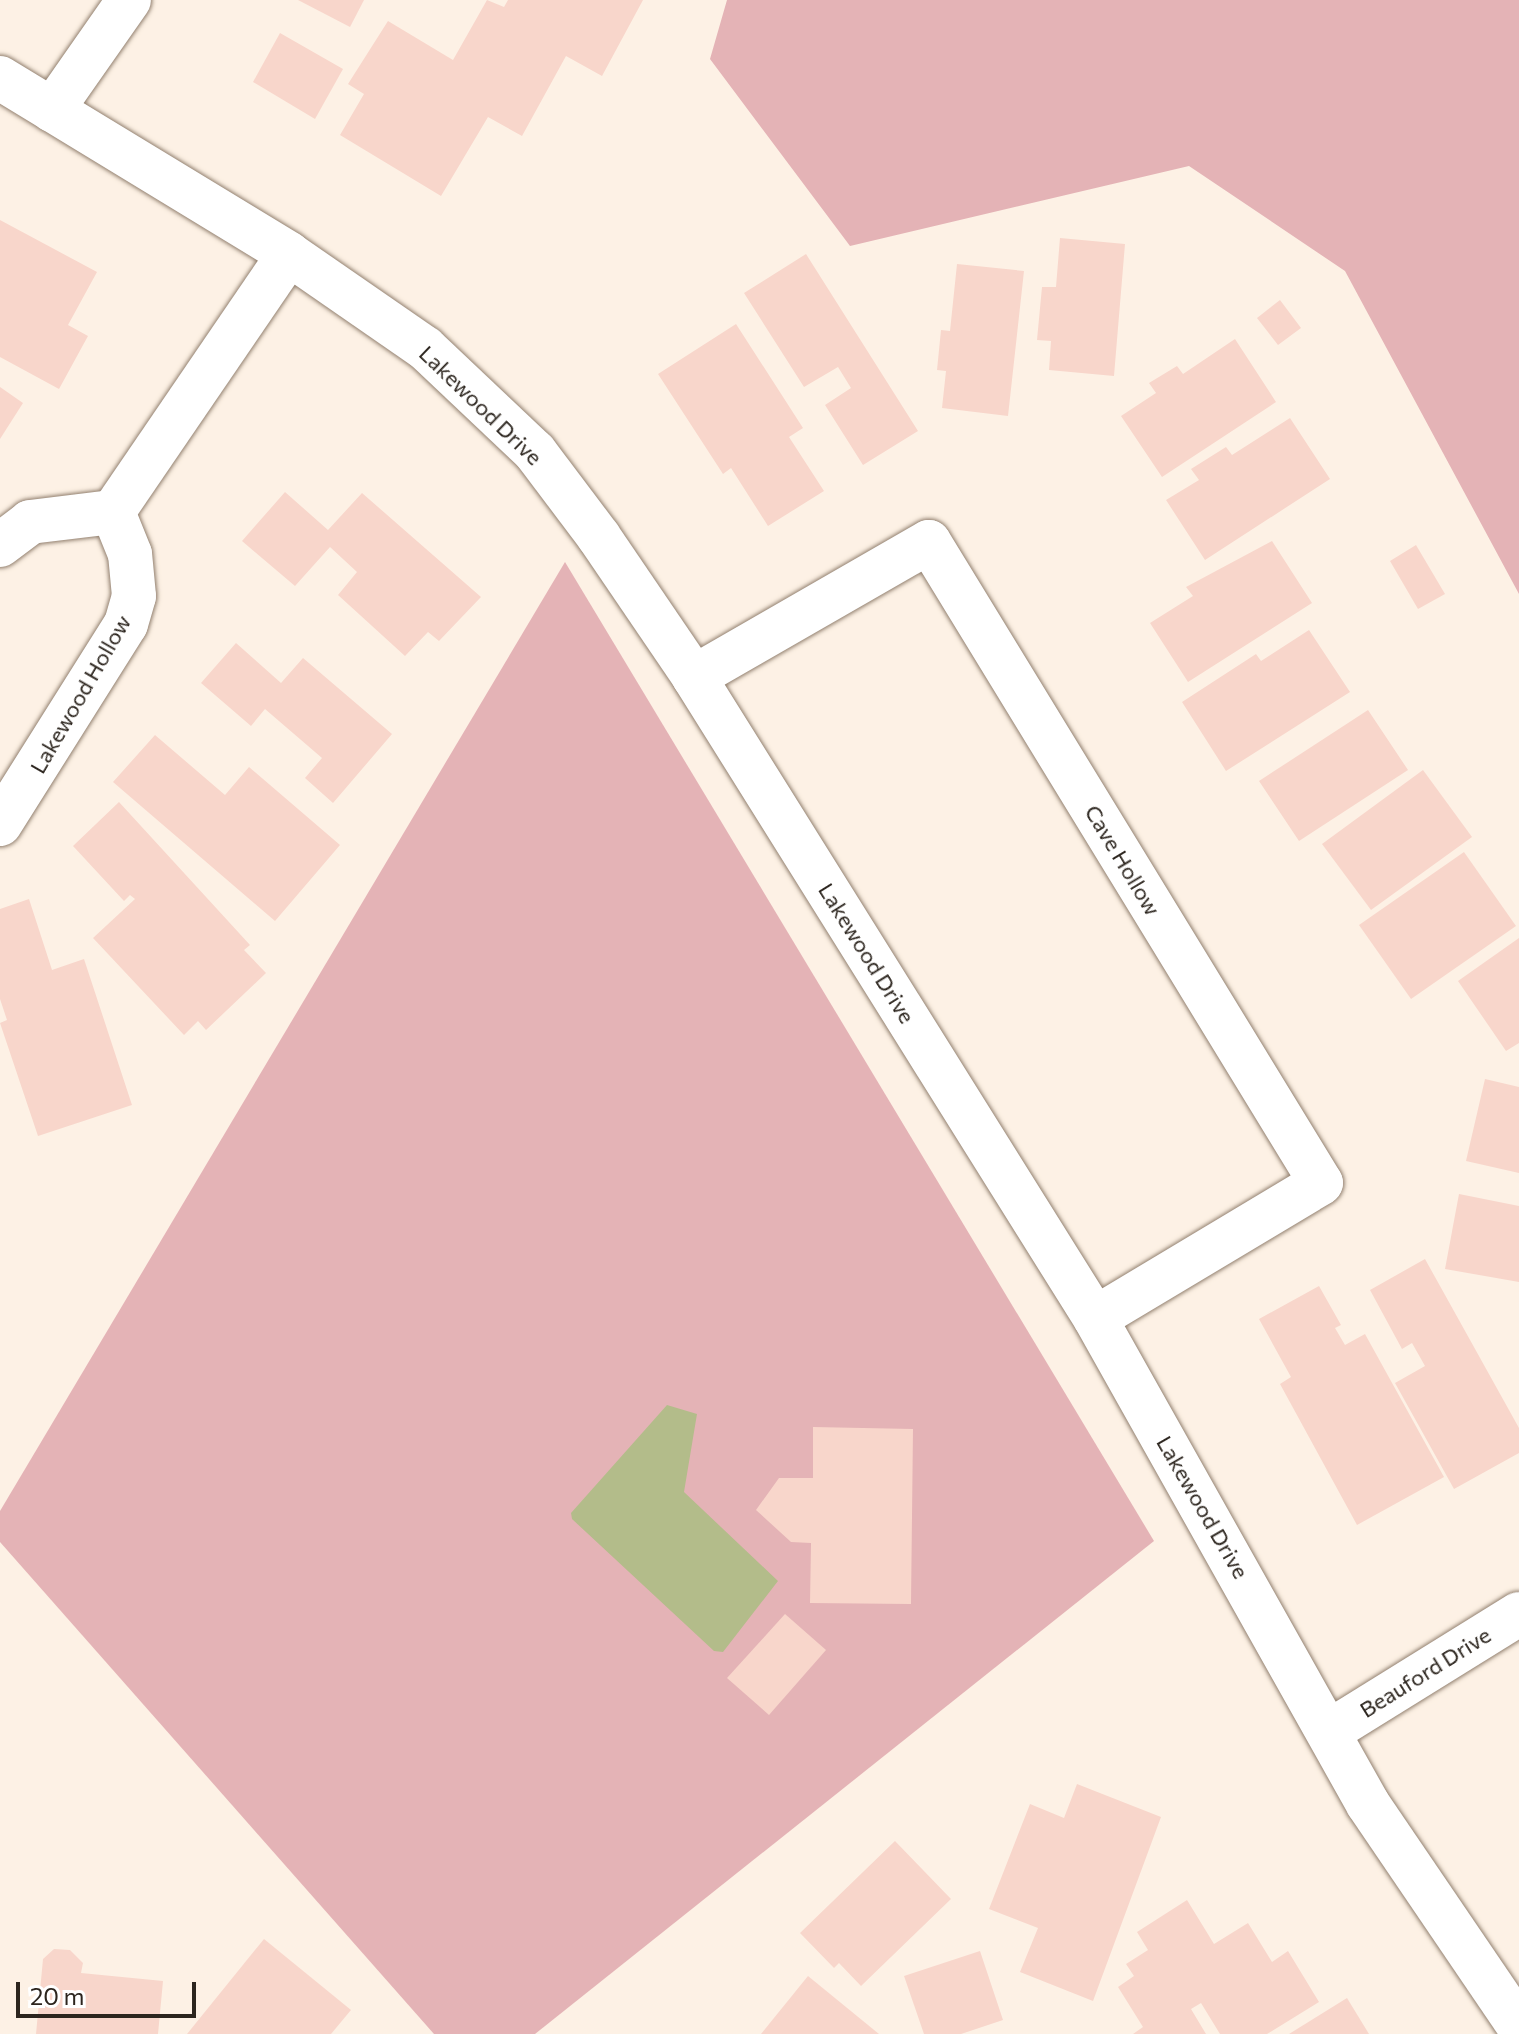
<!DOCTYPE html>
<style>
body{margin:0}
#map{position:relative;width:1519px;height:2034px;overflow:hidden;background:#fdf1e5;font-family:Commissioner,sans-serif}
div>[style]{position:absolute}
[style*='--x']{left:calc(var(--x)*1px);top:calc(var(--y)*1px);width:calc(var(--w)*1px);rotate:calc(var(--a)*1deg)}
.green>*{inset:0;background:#e4b3b6}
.water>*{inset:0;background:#b3bc8a}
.building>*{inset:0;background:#f8d6cb}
.roads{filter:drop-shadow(0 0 2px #92806f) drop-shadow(0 0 2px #92806f)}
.minor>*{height:44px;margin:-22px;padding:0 22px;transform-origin:22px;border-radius:22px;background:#fff}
span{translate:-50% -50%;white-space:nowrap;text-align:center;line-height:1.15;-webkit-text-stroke:6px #fff;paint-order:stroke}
.street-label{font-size:22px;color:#2c251e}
.scale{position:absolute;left:16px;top:1982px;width:180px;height:36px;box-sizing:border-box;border:4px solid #2c251e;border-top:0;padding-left:10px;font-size:24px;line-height:28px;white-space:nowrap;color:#2c251e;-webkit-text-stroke:6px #fff;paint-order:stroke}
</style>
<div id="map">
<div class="green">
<div style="clip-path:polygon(727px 0,1519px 0,1519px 594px,1345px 271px,1189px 166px,850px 246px,710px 59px)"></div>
<div style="clip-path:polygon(565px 562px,1154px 1541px,535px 2034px,434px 2034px,0 1542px,0 1511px)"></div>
</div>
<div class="water">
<div style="clip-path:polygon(667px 1405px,697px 1414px,684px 1492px,778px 1581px,723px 1652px,714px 1651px,572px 1519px,571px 1513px)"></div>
</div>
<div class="building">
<div style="clip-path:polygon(298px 0,364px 0,350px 27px)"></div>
<div style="clip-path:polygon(487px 0,504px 7px,508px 0,643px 0,602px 76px,566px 56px,522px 136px,488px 117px,441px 196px,340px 135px,364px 94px,348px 84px,388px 21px,453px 60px)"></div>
<div style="clip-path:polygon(280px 33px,343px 69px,315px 119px,253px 82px)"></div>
<div style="clip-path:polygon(0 220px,97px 272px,68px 325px,88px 336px,59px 389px,0 357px)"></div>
<div style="clip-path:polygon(1060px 238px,1125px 244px,1114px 376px,1049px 370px,1051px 341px,1037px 340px,1042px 287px,1056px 287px)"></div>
<div style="clip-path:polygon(806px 254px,918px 431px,863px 465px,825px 405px,851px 388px,838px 367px,804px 387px,744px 293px)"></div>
<div style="clip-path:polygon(957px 264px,1024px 271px,1008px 416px,942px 408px,946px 371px,937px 370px,941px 330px,950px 331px)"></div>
<div style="clip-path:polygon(1280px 300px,1301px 328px,1278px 345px,1257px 318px)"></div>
<div style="clip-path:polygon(736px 324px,803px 428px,789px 437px,824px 491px,768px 526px,731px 468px,723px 474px,658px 374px)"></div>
<div style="clip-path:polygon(1235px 339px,1276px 402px,1162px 477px,1121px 416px,1156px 393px,1149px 383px,1177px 366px,1183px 374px)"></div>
<div style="clip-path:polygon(0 387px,23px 403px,0 439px)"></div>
<div style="clip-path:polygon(1290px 418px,1330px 479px,1205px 560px,1166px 500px,1199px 480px,1191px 469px,1226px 447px,1232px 455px)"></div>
<div style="clip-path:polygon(285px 492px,328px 530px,362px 493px,481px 597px,439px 641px,428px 632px,405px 656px,338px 595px,357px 572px,330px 547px,295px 586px,242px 541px)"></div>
<div style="clip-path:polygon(1272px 541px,1312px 603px,1188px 682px,1150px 623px,1193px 596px,1186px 587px)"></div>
<div style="clip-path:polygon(1416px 545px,1445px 594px,1418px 609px,1390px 561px)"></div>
<div style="clip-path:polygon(1309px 630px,1350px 692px,1226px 771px,1182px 702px,1256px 654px,1261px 661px)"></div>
<div style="clip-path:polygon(236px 643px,281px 683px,303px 658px,392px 734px,333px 803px,305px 778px,322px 758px,265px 709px,251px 726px,201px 683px)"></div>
<div style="clip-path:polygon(1368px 710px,1408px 770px,1299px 841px,1259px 781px)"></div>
<div style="clip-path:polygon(155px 735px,225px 795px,249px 767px,340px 845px,275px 921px,113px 782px)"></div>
<div style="clip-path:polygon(1423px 770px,1472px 837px,1371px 910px,1322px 844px)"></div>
<div style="clip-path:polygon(119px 802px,250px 945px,244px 950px,266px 973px,206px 1030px,198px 1021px,184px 1035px,93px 938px,135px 899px,130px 895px,124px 901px,73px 846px)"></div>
<div style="clip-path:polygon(1464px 852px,1516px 926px,1411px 999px,1359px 925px)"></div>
<div style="clip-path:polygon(29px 899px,52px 970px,84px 959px,132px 1105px,38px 1136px,0 1023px,7px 1020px,0 999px,0 909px)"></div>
<div style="clip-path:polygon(1519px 938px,1519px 1043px,1506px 1051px,1458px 981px)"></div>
<div style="clip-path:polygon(1485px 1079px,1519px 1087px,1519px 1173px,1466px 1161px)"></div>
<div style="clip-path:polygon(1459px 1194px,1519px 1206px,1519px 1282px,1445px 1269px)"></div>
<div style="clip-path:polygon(1425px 1259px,1519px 1428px,1519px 1453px,1454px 1489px,1395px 1383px,1425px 1366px,1412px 1343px,1402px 1349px,1370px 1290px)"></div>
<div style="clip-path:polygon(1319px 1286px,1341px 1325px,1335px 1328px,1345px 1345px,1365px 1334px,1444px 1477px,1357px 1525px,1280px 1384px,1291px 1377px,1259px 1319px)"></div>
<div style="clip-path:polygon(813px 1427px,913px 1429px,911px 1604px,810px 1603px,811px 1543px,791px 1542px,756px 1510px,779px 1478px,813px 1478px)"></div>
<div style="clip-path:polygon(785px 1614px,826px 1650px,769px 1715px,727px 1678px)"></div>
<div style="clip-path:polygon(1077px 1784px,1161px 1817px,1093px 2001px,1020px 1972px,1038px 1928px,989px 1909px,1030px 1804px,1064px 1818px)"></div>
<div style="clip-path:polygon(895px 1841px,951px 1899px,861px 1986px,839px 1963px,834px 1968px,800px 1933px)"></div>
<div style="clip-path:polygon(1187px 1900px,1214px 1944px,1248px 1923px,1272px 1962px,1288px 1951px,1319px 2002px,1267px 2034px,1220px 2034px,1201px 2003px,1191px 2009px,1206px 2034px,1133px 2034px,1143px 2027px,1118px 1987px,1134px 1976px,1126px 1964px,1148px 1950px,1137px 1932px)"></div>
<div style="clip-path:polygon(264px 1939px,351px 2010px,331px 2034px,187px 2034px)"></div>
<div style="clip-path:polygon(54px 1949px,70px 1950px,83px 1963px,81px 1973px,163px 1981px,158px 2034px,36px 2034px,43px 1959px)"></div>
<div style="clip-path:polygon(980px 1951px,1003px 2020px,961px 2034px,924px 2034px,904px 1976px)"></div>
<div style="clip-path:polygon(808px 1976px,879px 2034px,761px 2034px)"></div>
<div style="clip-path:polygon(1347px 1998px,1369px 2034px,1289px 2034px)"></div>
</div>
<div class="roads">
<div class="minor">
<div style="--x:0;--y:78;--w:338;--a:31.3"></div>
<div style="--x:289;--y:254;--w:165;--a:34.7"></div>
<div style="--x:425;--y:348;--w:151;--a:43.4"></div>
<div style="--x:535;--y:452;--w:106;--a:53"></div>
<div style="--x:599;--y:537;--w:169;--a:55.8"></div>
<div style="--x:694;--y:677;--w:756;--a:57.97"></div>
<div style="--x:1095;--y:1318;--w:557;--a:60.68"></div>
<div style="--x:1368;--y:1804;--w:268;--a:55.8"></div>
<div style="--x:52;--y:110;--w:134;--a:-55"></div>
<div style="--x:0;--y:545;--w:38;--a:-37"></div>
<div style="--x:30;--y:522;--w:84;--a:-6.9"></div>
<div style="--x:113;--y:512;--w:312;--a:-55.7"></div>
<div style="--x:694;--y:677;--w:271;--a:-29.9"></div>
<div style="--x:929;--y:542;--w:751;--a:58.55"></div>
<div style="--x:1321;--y:1183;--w:263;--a:149.1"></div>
<div style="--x:0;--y:824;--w:236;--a:-57.8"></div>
<div style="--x:126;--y:624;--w:29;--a:-74"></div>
<div style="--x:134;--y:596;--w:42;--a:-95.4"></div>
<div style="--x:130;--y:554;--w:45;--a:-112"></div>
<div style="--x:1330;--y:1731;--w:222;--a:-31.8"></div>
</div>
</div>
<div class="street-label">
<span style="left:481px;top:405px;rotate:44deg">Lakewood Drive</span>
<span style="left:80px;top:694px;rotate:-60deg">Lakewood Hollow</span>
<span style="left:1123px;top:860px;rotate:59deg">Cave Hollow</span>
<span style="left:867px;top:953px;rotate:58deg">Lakewood Drive</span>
<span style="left:1203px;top:1507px;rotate:60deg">Lakewood Drive</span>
<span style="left:1425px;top:1672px;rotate:-32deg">Beauford Drive</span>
</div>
<div class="scale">20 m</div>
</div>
